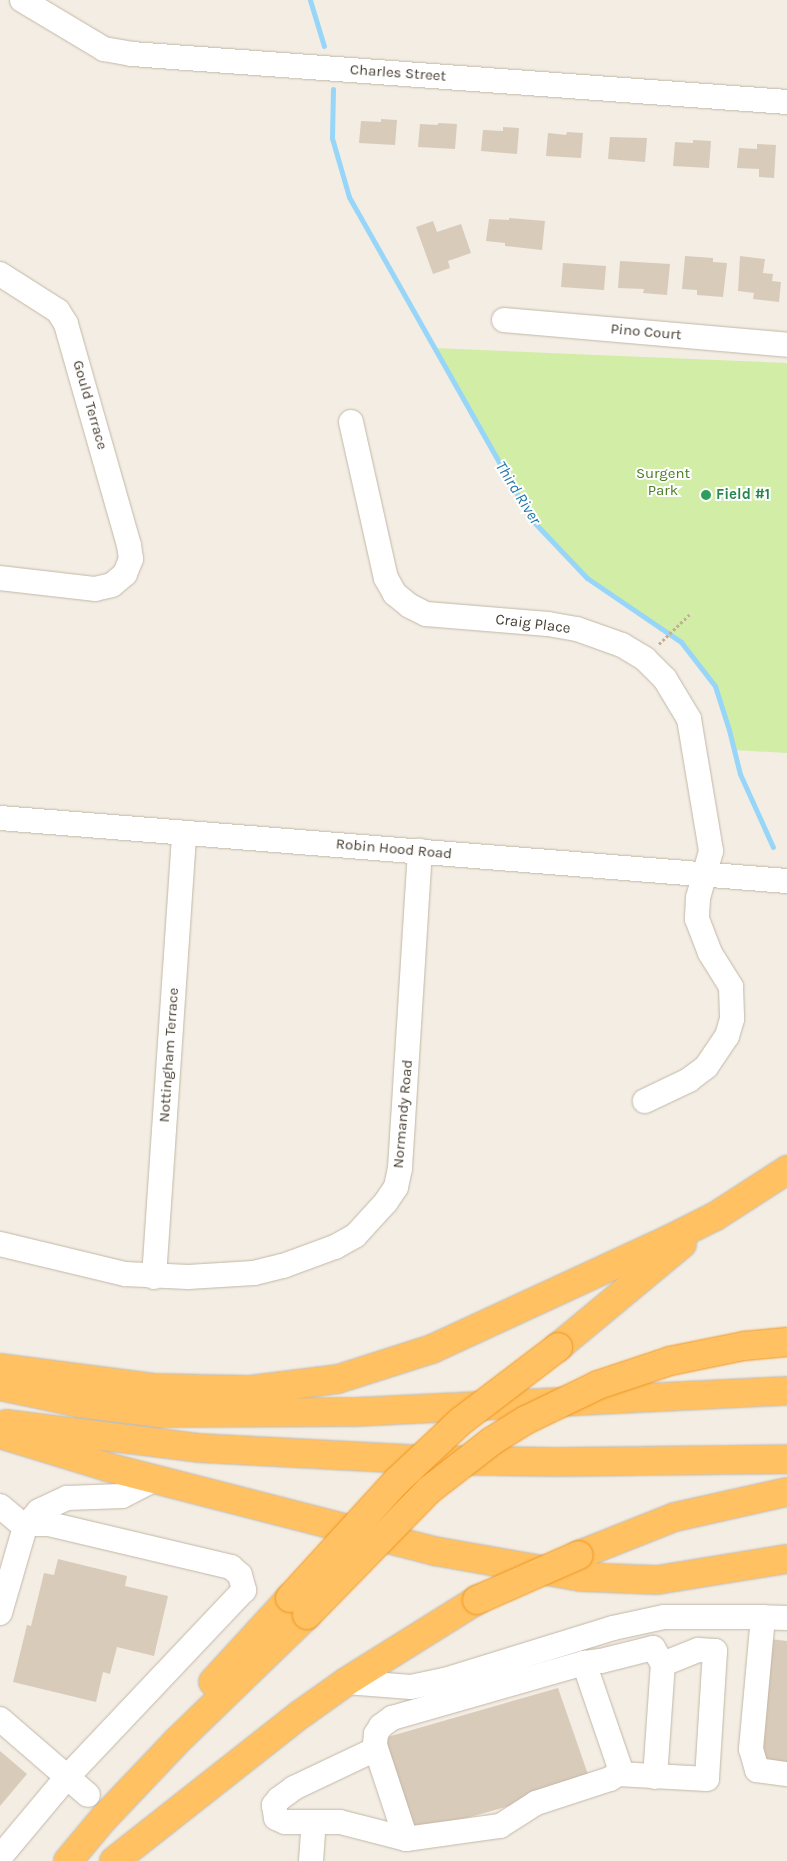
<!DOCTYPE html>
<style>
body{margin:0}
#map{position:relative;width:787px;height:1861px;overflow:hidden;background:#f3ede3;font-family:Karla,sans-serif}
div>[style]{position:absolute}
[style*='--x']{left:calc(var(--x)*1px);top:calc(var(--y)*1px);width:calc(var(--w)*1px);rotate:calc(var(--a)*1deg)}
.green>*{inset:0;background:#d1eda6}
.stream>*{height:5px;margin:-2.5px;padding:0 2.5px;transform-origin:2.5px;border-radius:2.5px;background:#97d6f8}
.building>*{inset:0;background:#d9cbba}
.path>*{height:3px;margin-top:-1.5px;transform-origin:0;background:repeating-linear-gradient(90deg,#c3af94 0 2.5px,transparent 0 5px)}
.roads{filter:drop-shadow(0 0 1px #c3b7a7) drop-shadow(0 0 1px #c3b7a7)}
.minor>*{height:24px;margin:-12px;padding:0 12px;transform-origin:12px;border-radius:12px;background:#fff}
.highway>*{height:28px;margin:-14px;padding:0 14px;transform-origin:14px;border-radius:14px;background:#ffc162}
.bridges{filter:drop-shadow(0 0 1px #ee9622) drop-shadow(0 0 1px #ee9622)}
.highway-bridge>*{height:28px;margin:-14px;padding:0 14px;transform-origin:14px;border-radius:14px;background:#ffc162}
.dots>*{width:14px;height:14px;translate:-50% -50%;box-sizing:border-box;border:2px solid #fff;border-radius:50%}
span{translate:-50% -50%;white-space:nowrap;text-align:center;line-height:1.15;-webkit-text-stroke:4px #fff;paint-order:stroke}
.street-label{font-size:15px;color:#463d32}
.park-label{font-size:15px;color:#497d20}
.leisure-label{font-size:15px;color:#27864d;font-weight:700}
.left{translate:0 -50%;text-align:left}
.water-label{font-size:16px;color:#1f78ab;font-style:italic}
</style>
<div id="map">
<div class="green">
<div style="clip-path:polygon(434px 348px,787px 363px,787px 753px,734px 750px,715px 686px,681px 642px,587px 578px,531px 519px)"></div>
</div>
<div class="stream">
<div style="--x:310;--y:0;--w:48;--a:73.1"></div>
<div style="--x:333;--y:89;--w:49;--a:91.2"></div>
<div style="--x:332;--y:138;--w:61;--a:73.9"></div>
<div style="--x:349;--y:197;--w:370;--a:60.5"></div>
<div style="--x:531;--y:519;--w:81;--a:46.5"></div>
<div style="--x:587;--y:578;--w:114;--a:34.2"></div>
<div style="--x:681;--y:642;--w:56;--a:52.3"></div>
<div style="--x:715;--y:686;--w:46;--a:72.3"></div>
<div style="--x:729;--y:730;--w:45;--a:76"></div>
<div style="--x:740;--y:774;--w:80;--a:65.7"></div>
</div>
<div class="building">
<div style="clip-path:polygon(381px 119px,397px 120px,395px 145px,359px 143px,361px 121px,381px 122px)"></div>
<div style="clip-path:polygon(439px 123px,457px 124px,455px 149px,418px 147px,420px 124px,437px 125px)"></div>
<div style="clip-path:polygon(503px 127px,519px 128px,517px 154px,481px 151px,483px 130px,503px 131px)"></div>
<div style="clip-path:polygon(567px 132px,583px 133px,581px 158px,546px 156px,548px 133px,566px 135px)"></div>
<div style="clip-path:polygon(610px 137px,647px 138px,645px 162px,608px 159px)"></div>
<div style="clip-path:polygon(693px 140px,711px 141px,709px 168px,673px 166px,675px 142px,693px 143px)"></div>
<div style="clip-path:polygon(757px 144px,776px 145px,774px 178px,759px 177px,759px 169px,737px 168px,739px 148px,757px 149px)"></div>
<div style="clip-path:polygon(509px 218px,545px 221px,542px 250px,505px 246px,505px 243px,486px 241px,489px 219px,509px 220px)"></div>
<div style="clip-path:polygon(433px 221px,437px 232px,461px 224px,471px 253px,448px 261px,450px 268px,433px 274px,416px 227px)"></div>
<div style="clip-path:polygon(685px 256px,713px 258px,713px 262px,727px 263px,723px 297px,697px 295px,697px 290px,682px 289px)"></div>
<div style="clip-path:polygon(740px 256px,765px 259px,763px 273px,773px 274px,772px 281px,781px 282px,779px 302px,753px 299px,754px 293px,738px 291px)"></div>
<div style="clip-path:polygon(620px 261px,670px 264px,667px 295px,643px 293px,644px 289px,618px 288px)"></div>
<div style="clip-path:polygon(563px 263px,606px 266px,604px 290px,561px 287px)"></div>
<div style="clip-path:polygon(58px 1559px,127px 1576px,125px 1586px,168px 1596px,154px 1656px,117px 1647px,110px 1674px,103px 1672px,96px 1702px,13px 1682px,27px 1625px,31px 1626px,44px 1573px,54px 1575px)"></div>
<div style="clip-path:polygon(770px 1639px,787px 1641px,787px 1765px,761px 1763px)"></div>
<div style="clip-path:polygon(558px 1688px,591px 1783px,413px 1833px,384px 1738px)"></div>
<div style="clip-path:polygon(0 1751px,27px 1774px,0 1806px)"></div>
</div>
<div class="path">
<div style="--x:659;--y:644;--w:45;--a:-44.1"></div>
</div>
<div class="roads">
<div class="minor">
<div style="--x:22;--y:0;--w:96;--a:30.9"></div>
<div style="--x:104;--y:49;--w:28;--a:10"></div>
<div style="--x:132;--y:54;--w:657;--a:4.19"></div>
<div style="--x:0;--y:274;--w:69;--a:32.5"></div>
<div style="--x:58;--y:311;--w:15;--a:58"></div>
<div style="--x:66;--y:324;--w:230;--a:74.1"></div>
<div style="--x:129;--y:545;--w:14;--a:82"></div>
<div style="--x:131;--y:559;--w:16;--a:112"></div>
<div style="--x:125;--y:574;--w:17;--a:140"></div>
<div style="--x:112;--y:585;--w:17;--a:167"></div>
<div style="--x:95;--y:589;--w:96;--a:-173.4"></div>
<div style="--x:504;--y:320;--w:284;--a:5"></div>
<div style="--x:351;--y:422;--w:160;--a:77.4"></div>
<div style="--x:386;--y:578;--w:18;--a:61"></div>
<div style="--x:395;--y:594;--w:19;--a:39"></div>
<div style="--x:410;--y:606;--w:18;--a:27"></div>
<div style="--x:426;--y:614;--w:122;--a:4.7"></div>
<div style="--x:548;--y:624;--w:29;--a:10"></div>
<div style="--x:577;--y:629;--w:48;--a:19.6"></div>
<div style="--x:622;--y:645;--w:27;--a:31"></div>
<div style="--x:645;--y:659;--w:28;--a:45"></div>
<div style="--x:665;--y:679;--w:47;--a:59"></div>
<div style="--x:689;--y:719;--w:134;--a:80.5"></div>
<div style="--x:711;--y:851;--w:49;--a:105.5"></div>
<div style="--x:698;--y:898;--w:21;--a:93"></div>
<div style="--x:697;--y:919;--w:36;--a:69"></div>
<div style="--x:710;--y:953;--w:40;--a:58"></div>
<div style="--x:731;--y:987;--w:32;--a:88"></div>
<div style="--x:732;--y:1019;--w:18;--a:106"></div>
<div style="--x:727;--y:1036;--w:37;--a:124"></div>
<div style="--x:706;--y:1067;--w:21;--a:143"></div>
<div style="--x:689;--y:1080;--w:49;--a:154.5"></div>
<div style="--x:0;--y:818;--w:790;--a:4.58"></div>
<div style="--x:0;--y:1244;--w:129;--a:13.5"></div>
<div style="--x:125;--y:1274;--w:63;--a:2.7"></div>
<div style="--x:188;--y:1277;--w:66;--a:-3.5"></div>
<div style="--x:254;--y:1273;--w:30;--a:-14"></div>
<div style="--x:283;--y:1266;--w:55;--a:-20.1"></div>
<div style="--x:335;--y:1247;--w:23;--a:-29"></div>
<div style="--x:355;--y:1236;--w:46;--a:-47.6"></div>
<div style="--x:386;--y:1202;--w:18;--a:-56"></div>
<div style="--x:396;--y:1187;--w:19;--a:-78"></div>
<div style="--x:400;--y:1168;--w:318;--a:-86.4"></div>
<div style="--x:154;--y:1277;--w:445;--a:-86.1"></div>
<div style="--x:0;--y:1506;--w:33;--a:40"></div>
<div style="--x:25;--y:1527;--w:21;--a:-49"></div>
<div style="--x:39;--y:1511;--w:31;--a:-25"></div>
<div style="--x:67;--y:1498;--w:55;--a:-2.1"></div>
<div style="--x:122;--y:1496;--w:35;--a:-27"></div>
<div style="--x:0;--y:1613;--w:90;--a:-73.8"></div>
<div style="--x:25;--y:1527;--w:8;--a:-23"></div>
<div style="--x:32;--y:1524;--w:17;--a:0"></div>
<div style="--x:49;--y:1524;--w:187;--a:13.3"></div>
<div style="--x:231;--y:1567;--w:12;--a:42"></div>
<div style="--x:240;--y:1575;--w:16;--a:75"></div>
<div style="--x:244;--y:1590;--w:257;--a:133.4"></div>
<div style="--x:67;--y:1777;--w:104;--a:129.9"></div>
<div style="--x:787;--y:1618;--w:24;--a:-178"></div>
<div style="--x:763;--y:1617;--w:133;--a:95.2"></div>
<div style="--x:751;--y:1749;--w:22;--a:74"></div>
<div style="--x:757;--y:1770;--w:30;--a:8"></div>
<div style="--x:346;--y:1682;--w:65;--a:4.4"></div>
<div style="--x:411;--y:1687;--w:35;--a:-12"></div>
<div style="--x:445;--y:1680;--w:176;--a:-17.2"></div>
<div style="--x:613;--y:1628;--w:52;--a:-12.2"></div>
<div style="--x:664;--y:1617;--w:99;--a:0"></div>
<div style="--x:0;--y:1719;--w:116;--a:40.8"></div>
<div style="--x:376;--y:1749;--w:91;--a:154.6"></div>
<div style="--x:294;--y:1788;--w:19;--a:144"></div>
<div style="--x:279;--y:1799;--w:8;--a:130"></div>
<div style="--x:274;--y:1805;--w:13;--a:81"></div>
<div style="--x:276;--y:1818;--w:10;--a:24"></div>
<div style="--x:285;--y:1822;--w:55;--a:0"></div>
<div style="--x:340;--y:1822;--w:68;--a:14.4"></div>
<div style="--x:406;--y:1839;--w:95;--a:-7.9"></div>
<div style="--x:500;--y:1826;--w:43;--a:-32.6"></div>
<div style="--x:536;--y:1803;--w:78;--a:-18"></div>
<div style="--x:610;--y:1779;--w:9;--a:-32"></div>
<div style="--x:618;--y:1774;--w:9;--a:-84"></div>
<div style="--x:619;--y:1765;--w:108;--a:-108.9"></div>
<div style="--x:655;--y:1777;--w:113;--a:-86"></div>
<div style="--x:406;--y:1839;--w:99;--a:-108.3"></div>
<div style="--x:375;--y:1745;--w:11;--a:-85"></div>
<div style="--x:376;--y:1734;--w:9;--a:-58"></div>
<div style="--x:381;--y:1726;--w:14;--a:-36"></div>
<div style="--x:392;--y:1718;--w:200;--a:-16"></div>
<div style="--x:584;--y:1663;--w:17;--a:-7"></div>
<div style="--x:601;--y:1661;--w:54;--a:-14"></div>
<div style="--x:653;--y:1648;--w:19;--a:58"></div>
<div style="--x:663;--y:1664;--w:38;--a:-22"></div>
<div style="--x:698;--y:1650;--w:17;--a:3"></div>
<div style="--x:715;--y:1651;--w:128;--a:93.6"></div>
<div style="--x:707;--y:1779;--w:89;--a:-176.8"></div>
<div style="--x:311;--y:1861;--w:39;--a:-86"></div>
</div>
<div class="highway">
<div style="--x:558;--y:1347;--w:161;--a:-39.7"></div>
<div style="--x:0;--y:1368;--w:155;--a:7.4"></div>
<div style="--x:154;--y:1388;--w:96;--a:1.2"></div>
<div style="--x:250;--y:1390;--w:89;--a:-7.1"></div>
<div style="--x:338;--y:1379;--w:99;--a:-17.7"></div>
<div style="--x:432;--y:1349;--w:260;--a:-24.8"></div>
<div style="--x:668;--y:1240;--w:54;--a:-26.6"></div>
<div style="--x:716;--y:1216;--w:85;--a:-32.9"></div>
<div style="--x:0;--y:1386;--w:82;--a:12"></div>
<div style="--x:80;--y:1403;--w:81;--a:7.1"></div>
<div style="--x:160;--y:1413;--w:194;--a:-0.3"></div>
<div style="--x:354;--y:1412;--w:434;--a:-2.8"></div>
<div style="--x:6;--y:1424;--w:194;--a:7.1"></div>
<div style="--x:199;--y:1448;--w:228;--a:3"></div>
<div style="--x:427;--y:1460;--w:129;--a:0.9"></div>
<div style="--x:556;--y:1462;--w:231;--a:-0.7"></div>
<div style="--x:0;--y:1434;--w:112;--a:17.1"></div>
<div style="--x:107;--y:1467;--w:338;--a:14.4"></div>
<div style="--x:434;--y:1551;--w:149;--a:10"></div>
<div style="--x:581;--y:1577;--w:76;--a:2.3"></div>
<div style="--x:657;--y:1580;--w:132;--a:-9.2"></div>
<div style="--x:579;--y:1555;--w:103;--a:-21.6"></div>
<div style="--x:675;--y:1517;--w:115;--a:-12.6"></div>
<div style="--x:213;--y:1682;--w:114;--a:-47.5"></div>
<div style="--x:68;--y:1861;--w:56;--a:-50.1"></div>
<div style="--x:104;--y:1818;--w:105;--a:-46.5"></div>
<div style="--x:176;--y:1742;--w:182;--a:-44.1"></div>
<div style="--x:114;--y:1861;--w:238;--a:-38.2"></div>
<div style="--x:301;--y:1714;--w:55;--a:-35.4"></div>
<div style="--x:346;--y:1682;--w:155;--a:-32"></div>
</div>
</div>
<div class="bridges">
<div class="highway-bridge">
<div style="--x:290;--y:1598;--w:159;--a:-47.6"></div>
<div style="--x:397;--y:1481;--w:88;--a:-43.2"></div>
<div style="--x:461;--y:1421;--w:122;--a:-37.3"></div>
<div style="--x:477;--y:1600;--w:111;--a:-23.8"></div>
<div style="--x:307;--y:1615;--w:175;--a:-45.7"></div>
<div style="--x:429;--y:1490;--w:80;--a:-37.9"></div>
<div style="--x:492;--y:1441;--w:40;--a:-32"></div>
<div style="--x:526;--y:1420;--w:80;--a:-25.9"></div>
<div style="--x:598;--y:1385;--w:76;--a:-18.4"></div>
<div style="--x:670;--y:1361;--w:76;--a:-11.5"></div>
<div style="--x:744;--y:1346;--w:43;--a:-5.3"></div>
</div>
</div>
<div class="dots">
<div style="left:706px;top:495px;background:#2e9e5b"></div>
</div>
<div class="street-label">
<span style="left:398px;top:73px;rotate:4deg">Charles Street</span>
<span style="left:646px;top:332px;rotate:5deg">Pino Court</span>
<span style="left:90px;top:405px;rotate:74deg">Gould Terrace</span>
<span style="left:533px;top:624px;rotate:7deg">Craig Place</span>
<span style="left:394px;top:849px;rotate:5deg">Robin Hood Road</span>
<span style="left:169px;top:1055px;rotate:-86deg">Nottingham Terrace</span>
<span style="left:403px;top:1114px;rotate:-85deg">Normandy Road</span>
</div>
<div class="park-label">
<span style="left:663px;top:482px">Surgent<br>Park</span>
</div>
<div class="leisure-label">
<span class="left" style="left:716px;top:495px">Field #1</span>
</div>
<div class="water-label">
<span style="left:518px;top:493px;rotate:58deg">Third River</span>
</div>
</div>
